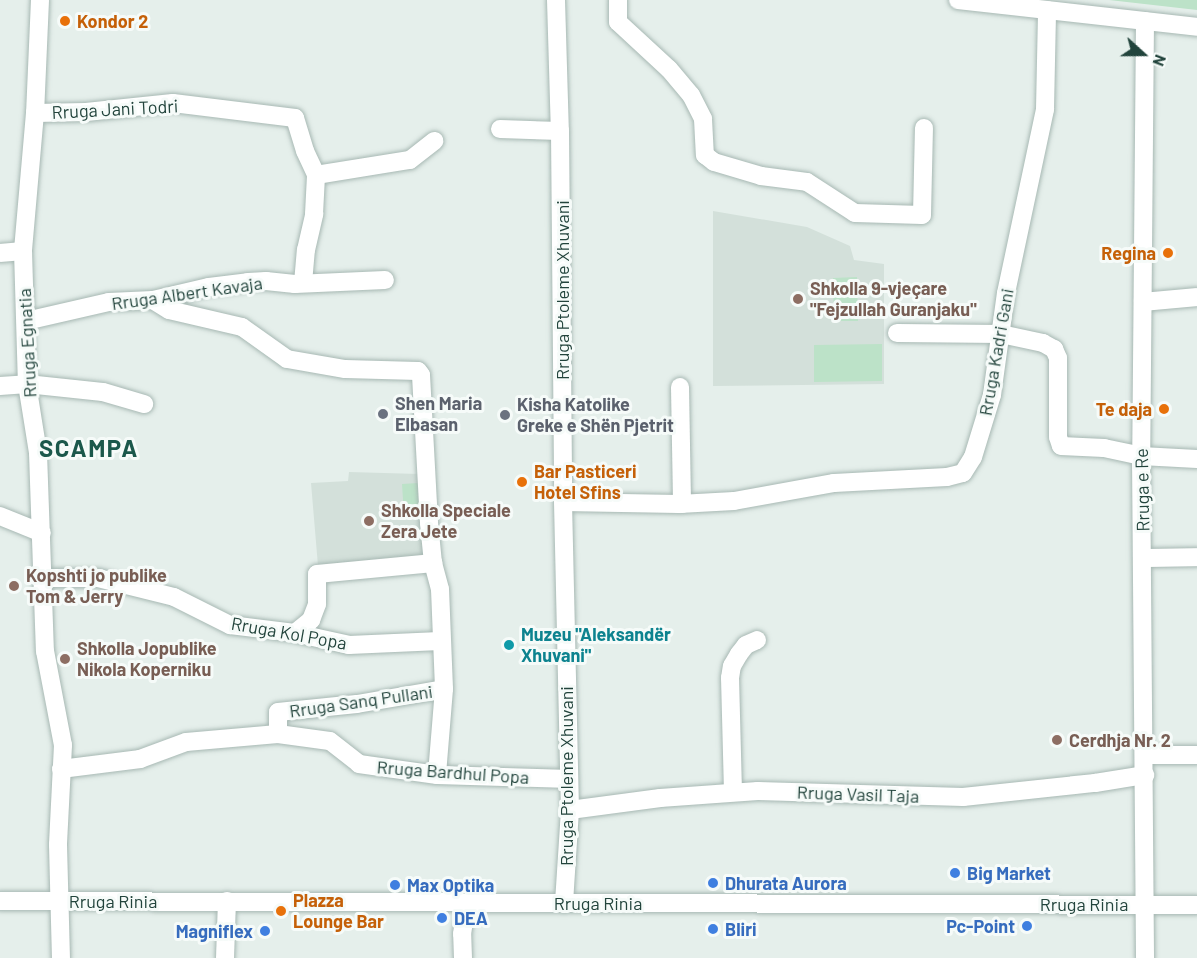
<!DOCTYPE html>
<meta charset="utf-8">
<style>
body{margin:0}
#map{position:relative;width:1197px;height:958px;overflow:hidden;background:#e5efeb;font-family:Barlow,sans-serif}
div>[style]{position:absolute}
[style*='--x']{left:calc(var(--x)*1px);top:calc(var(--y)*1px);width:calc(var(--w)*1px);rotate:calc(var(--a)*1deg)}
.built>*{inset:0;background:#d3e0da}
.green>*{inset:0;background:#bce2c8}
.roads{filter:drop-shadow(0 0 2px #a7b8b3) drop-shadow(0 0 2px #a7b8b3)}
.minor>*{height:18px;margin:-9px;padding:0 9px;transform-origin:9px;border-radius:9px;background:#fff}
.tertiary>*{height:18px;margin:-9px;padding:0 9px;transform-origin:9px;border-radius:9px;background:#fff}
.secondary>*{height:18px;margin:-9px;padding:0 9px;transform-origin:9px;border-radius:9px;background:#fff}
.dots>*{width:16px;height:16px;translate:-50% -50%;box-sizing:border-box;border:3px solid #f6fbf9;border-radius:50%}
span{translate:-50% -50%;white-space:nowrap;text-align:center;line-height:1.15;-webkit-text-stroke:6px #f6fbf9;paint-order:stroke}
.food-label{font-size:18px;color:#c56008;font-weight:700}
.left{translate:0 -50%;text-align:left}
.right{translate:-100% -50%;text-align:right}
.street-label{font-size:18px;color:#22443c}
.education-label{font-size:18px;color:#785e54;font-weight:700}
.worship-label{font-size:18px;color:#5b616d;font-weight:700}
.culture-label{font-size:18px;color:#0d838f;font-weight:700}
.shop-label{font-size:18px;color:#366cbe;font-weight:700}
.district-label{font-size:24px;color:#1b584b;font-weight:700;letter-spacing:1.5px}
.north{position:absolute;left:1113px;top:24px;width:60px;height:60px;-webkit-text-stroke:4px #f6fbf9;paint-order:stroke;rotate:111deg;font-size:16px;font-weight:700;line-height:24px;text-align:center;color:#22443c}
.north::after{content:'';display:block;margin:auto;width:21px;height:27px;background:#22443c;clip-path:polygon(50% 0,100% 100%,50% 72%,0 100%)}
</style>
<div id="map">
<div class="built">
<div style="clip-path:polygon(713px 211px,807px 227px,850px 246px,854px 260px,884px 264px,884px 384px,713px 386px)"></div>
<div style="clip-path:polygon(349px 472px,419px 474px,427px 559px,318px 566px,311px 483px,348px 481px)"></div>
</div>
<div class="green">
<div style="clip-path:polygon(1109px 0,1197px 0,1197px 10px)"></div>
<div style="clip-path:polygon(857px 277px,858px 321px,834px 321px,833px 278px)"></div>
<div style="clip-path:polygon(882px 344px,882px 381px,814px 382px,814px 345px)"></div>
<div style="clip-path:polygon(418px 483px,420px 515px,404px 516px,402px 484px)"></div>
</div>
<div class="roads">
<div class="minor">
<div style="--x:40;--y:0;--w:113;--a:92.5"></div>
<div style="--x:35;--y:113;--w:139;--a:95"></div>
<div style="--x:23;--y:251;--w:133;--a:88.3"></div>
<div style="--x:27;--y:384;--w:70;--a:80.9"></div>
<div style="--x:38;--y:453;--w:198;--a:88"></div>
<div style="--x:45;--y:651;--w:96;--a:79.2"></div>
<div style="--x:63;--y:745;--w:100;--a:92.9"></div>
<div style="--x:58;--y:845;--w:113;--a:88.5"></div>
<div style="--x:556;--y:0;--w:131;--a:88.3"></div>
<div style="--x:560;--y:131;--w:371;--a:89.5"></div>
<div style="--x:563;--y:502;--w:308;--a:88.7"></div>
<div style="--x:570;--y:810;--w:94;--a:93.7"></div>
<div style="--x:618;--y:0;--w:22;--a:90"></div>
<div style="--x:618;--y:22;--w:69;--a:42.7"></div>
<div style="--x:669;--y:69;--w:34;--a:50"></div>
<div style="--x:691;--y:95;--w:27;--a:63"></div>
<div style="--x:703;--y:119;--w:36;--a:87"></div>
<div style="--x:705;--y:155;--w:11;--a:38"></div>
<div style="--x:714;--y:162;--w:49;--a:16.6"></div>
<div style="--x:761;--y:176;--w:46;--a:7.4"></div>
<div style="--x:807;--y:182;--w:57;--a:32.9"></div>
<div style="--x:855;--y:213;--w:67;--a:1.7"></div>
<div style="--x:922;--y:215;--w:87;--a:-88.7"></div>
<div style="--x:35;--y:113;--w:51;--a:-1.1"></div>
<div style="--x:86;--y:112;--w:87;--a:-5.9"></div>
<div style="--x:173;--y:103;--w:123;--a:7"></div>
<div style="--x:295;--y:118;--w:34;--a:73"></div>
<div style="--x:305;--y:151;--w:26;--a:65"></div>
<div style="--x:316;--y:175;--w:95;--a:-9.1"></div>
<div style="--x:410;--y:160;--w:31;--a:-38"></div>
<div style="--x:500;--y:129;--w:60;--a:1.9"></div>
<div style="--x:0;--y:253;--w:23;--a:-5"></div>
<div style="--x:303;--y:283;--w:33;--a:-85"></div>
<div style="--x:306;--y:250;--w:37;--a:-77"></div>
<div style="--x:314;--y:214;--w:39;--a:-87"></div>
<div style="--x:153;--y:300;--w:19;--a:32"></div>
<div style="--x:169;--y:310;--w:75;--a:13.1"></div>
<div style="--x:242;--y:327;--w:55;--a:35.4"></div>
<div style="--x:287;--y:359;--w:59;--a:9.8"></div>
<div style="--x:345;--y:369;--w:73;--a:1.6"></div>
<div style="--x:418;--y:371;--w:5;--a:53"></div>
<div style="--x:421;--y:375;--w:148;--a:86.9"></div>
<div style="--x:429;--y:523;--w:40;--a:84.3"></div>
<div style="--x:433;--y:563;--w:27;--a:75"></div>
<div style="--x:440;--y:589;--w:100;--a:87.7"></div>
<div style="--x:444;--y:689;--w:86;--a:94.7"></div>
<div style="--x:1143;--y:302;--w:54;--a:-5.3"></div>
<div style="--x:26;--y:321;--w:85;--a:-12.9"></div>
<div style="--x:109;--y:302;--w:44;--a:-2.6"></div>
<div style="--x:153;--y:300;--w:57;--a:-13.1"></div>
<div style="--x:209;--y:287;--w:39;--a:-7"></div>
<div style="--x:248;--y:282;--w:18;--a:-3"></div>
<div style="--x:266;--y:281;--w:29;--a:6"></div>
<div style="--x:295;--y:284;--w:90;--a:-2.5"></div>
<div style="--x:897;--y:333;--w:104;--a:0.6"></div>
<div style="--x:1001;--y:334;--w:43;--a:12.1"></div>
<div style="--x:1043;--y:343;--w:13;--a:29"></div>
<div style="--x:1054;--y:349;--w:10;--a:66"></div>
<div style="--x:1058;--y:358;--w:79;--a:90"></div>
<div style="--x:1058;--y:437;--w:9;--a:72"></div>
<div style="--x:1061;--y:446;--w:43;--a:2.7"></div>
<div style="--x:1104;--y:448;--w:38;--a:12"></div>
<div style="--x:1141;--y:456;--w:56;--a:3.1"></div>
<div style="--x:0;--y:386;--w:27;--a:-4"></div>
<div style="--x:27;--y:384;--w:76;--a:6"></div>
<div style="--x:103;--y:392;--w:43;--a:16.3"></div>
<div style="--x:680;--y:387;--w:117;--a:89"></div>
<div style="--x:563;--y:502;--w:116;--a:1"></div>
<div style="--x:679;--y:504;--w:55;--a:-3.1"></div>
<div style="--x:734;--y:501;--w:102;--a:-10.2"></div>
<div style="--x:834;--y:483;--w:113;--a:-3"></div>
<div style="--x:947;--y:477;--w:16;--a:-14"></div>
<div style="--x:963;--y:473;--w:19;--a:-58"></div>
<div style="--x:973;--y:457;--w:65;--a:-73"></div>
<div style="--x:992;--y:395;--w:103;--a:-82.2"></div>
<div style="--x:1006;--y:293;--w:188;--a:-78"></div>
<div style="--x:1045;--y:109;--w:99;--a:-88.8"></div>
<div style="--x:0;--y:516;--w:45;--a:22"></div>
<div style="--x:1142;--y:558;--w:55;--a:-1"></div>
<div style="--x:44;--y:578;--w:54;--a:0"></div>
<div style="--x:98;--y:578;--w:78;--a:14"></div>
<div style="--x:174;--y:597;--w:63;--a:26.6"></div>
<div style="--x:230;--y:625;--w:65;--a:7"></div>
<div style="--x:295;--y:633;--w:55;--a:12.5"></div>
<div style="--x:349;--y:645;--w:91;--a:-2.5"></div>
<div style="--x:295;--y:633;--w:21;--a:-39"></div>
<div style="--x:311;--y:620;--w:17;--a:-69"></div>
<div style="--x:317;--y:604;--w:30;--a:-90"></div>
<div style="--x:317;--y:574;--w:117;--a:-5.4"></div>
<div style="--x:278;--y:734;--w:22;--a:-90"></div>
<div style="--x:278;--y:712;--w:79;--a:-5.8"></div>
<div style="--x:357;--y:704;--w:88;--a:-9.8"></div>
<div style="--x:1145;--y:755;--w:52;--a:0"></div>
<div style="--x:61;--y:769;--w:80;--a:-7.2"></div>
<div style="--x:140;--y:759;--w:49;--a:-20.3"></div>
<div style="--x:186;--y:742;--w:92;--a:-5"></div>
<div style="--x:278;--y:734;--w:52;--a:7.7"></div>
<div style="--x:330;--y:741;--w:37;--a:38"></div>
<div style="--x:359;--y:764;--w:79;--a:8"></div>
<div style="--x:437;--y:775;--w:132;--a:1.7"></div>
<div style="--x:733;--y:792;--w:114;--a:-91.5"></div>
<div style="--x:730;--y:678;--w:12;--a:-81"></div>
<div style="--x:732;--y:666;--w:14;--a:-60"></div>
<div style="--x:739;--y:654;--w:11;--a:-52"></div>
<div style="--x:746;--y:645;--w:12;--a:-24"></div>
<div style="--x:570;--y:810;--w:91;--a:-7.6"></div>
<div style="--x:660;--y:798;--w:98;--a:-4.1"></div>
<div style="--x:758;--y:791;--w:205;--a:1.7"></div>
<div style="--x:963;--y:797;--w:133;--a:-6.1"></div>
<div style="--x:1095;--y:783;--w:51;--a:-9.1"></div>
<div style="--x:225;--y:958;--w:57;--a:-88"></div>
<div style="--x:463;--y:958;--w:24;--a:-92"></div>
<div style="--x:462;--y:934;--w:31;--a:-81"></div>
</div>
<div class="tertiary">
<div style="--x:958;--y:0;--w:241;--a:6.4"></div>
<div style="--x:1145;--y:21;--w:435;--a:90.5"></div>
<div style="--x:1141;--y:456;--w:502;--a:89.54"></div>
</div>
<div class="secondary">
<div style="--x:0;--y:901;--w:1197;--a:0.19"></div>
</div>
</div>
<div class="dots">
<div style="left:65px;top:21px;background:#e8710a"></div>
<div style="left:1168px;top:253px;background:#e8710a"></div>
<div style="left:798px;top:299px;background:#8d6e63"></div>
<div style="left:1164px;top:409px;background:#e8710a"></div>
<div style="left:383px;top:414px;background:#6b7280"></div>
<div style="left:505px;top:415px;background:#6b7280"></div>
<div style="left:522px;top:482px;background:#e8710a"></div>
<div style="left:369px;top:521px;background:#8d6e63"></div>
<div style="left:14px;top:586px;background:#8d6e63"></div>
<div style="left:509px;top:645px;background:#0f9aa8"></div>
<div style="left:65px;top:659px;background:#8d6e63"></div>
<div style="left:1057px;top:740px;background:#8d6e63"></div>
<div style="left:955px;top:873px;background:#3f7fe0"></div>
<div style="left:713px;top:883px;background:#3f7fe0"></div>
<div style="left:395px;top:885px;background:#3f7fe0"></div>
<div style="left:281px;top:911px;background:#e8710a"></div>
<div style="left:442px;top:918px;background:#3f7fe0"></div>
<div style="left:1027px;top:926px;background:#3f7fe0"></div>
<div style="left:713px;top:929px;background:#3f7fe0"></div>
<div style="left:265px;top:931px;background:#3f7fe0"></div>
</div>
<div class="food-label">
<span class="left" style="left:77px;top:21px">Kondor 2</span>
<span class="right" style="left:1156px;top:253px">Regina</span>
<span class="right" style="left:1152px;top:409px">Te daja</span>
<span class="left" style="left:534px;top:482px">Bar Pasticeri<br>Hotel Sfins</span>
<span class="left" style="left:293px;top:911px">Plazza<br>Lounge Bar</span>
</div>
<div class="street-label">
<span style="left:115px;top:109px;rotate:-3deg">Rruga Jani Todri</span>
<span style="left:562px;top:290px;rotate:-90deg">Rruga Ptoleme Xhuvani</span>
<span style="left:187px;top:293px;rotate:-8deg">Rruga Albert Kavaja</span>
<span style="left:27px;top:343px;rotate:-93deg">Rruga Egnatia</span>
<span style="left:996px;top:352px;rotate:-80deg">Rruga Kadri Gani</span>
<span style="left:1142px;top:490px;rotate:-91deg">Rruga e Re</span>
<span style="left:289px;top:633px;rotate:10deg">Rruga Kol Popa</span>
<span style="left:361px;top:701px;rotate:-8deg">Rruga Sanq Pullani</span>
<span style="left:453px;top:772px;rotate:4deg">Rruga Bardhul Popa</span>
<span style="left:566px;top:776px;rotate:-90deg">Rruga Ptoleme Xhuvani</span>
<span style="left:858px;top:794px;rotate:2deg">Rruga Vasil Taja</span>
<span style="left:113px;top:901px">Rruga Rinia</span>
<span style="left:598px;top:903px">Rruga Rinia</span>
<span style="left:1084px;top:904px">Rruga Rinia</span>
</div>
<div class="education-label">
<span class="left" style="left:810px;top:299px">Shkolla 9-vjeçare<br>"Fejzullah Guranjaku"</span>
<span class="left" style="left:381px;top:521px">Shkolla Speciale<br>Zera Jete</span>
<span class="left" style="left:26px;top:586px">Kopshti jo publike<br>Tom &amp; Jerry</span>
<span class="left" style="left:77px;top:659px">Shkolla Jopublike<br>Nikola Koperniku</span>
<span class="left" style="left:1069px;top:740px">Cerdhja Nr. 2</span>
</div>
<div class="worship-label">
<span class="left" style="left:395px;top:414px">Shen Maria<br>Elbasan</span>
<span class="left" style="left:517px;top:415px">Kisha Katolike<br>Greke e Shën Pjetrit</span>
</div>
<div class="culture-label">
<span class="left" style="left:521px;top:645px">Muzeu "Aleksandër<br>Xhuvani"</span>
</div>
<div class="shop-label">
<span class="left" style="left:967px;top:873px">Big Market</span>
<span class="left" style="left:725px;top:883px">Dhurata Aurora</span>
<span class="left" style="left:407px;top:885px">Max Optika</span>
<span class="left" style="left:454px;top:918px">DEA</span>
<span class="right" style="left:1015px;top:926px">Pc-Point</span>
<span class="left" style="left:725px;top:929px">Bliri</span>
<span class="right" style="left:253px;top:931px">Magniflex</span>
</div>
<div class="district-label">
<span style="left:89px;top:448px">SCAMPA</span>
</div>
<div class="north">N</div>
</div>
